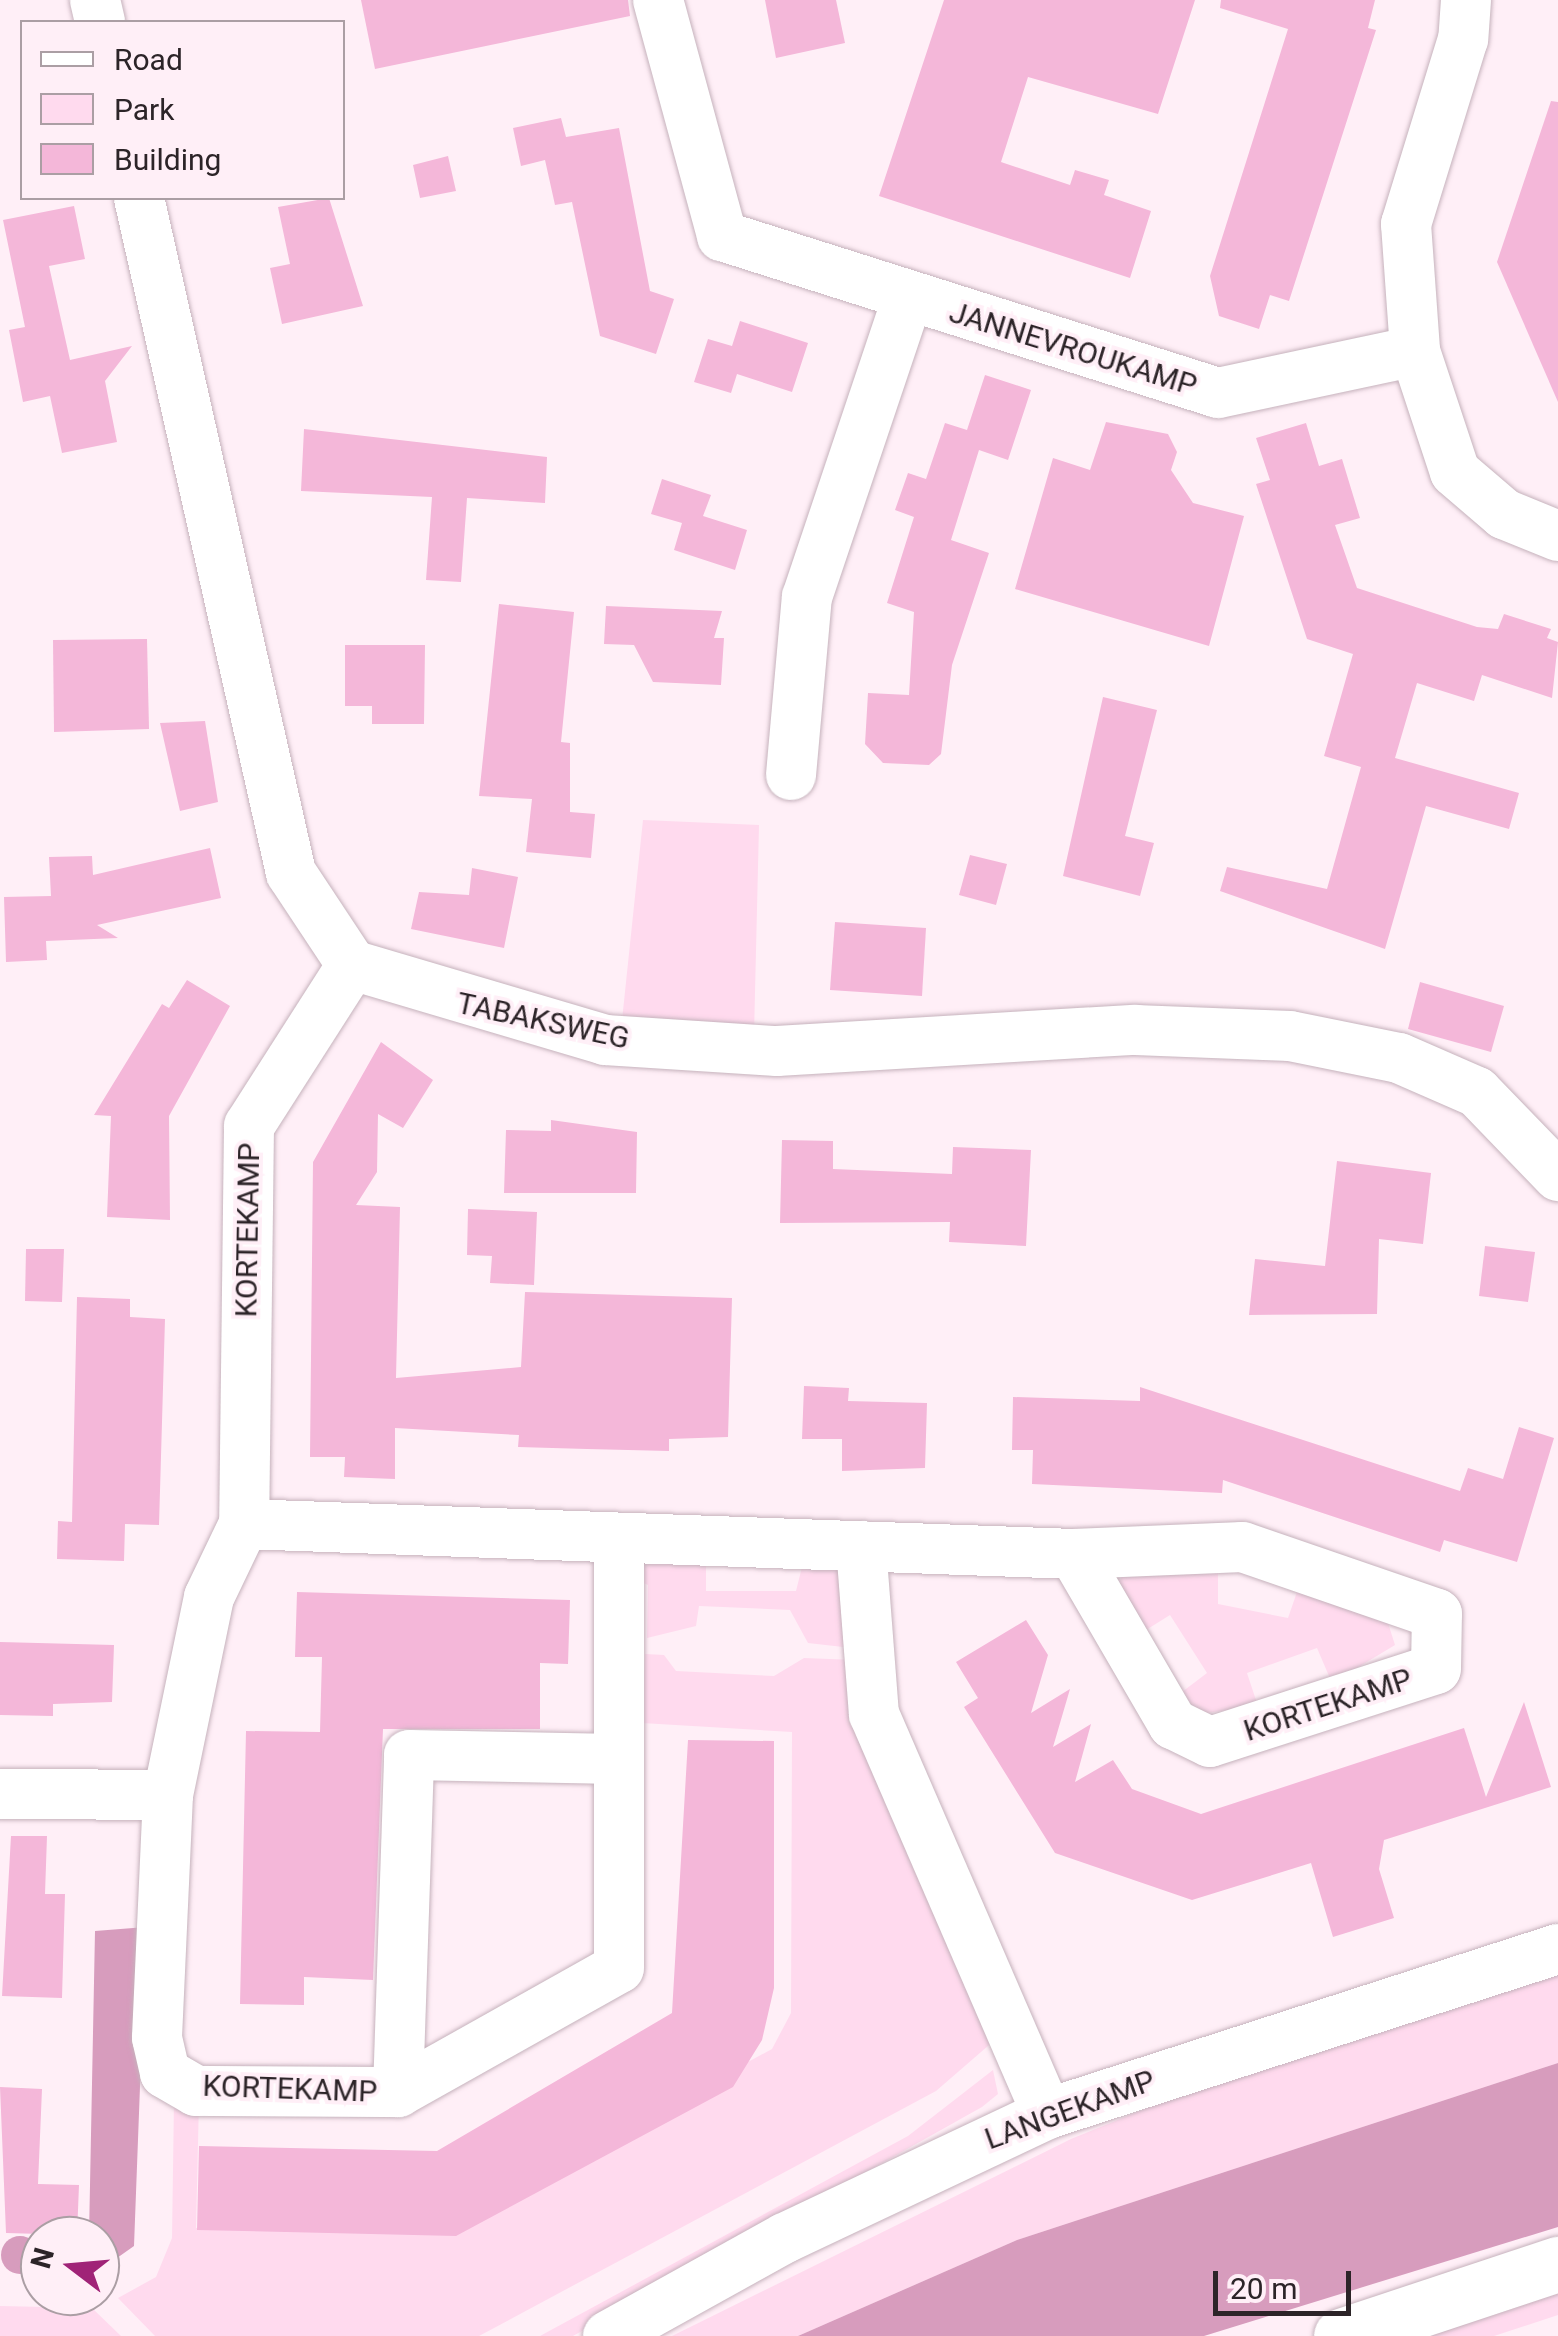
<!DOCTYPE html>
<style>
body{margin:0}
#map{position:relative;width:1558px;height:2336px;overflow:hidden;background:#ffeff7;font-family:Roboto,sans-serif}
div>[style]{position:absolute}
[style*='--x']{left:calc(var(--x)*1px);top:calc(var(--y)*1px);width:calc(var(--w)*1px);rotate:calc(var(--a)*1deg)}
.green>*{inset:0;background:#ffdaee}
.forest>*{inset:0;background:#d79cbd}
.round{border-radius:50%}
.building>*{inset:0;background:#f4b7d9}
.roads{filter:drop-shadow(0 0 2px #c6b2bc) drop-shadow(0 0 2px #c6b2bc)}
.street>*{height:50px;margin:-25px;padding:0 25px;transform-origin:25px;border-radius:25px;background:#fff}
.primary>*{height:55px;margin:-27.5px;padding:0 27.5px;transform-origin:27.5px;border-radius:27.5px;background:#fff}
span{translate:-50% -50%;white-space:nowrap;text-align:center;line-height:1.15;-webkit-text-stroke:8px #ffeff7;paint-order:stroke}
.street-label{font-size:30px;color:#2c2428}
.legend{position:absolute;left:20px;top:20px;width:325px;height:180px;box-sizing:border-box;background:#ffeff7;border:2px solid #ab9ea4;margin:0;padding:12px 18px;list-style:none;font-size:30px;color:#2c2428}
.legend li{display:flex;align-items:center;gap:20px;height:50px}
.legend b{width:50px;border:2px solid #ab9ea4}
.north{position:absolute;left:20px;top:2216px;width:100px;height:100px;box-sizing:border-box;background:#ffeff7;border:2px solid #ab9ea4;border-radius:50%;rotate:286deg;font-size:28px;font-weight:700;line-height:40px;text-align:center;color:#2c2428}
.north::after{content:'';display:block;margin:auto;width:35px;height:45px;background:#a02377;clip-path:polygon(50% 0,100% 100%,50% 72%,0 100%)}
.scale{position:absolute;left:1213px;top:2271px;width:138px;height:45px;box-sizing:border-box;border:5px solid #2c2428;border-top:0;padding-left:12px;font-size:30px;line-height:35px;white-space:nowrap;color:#2c2428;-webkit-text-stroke:8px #ffeff7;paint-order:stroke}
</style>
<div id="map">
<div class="green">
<div style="clip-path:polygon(643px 820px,759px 825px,754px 1035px,621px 1030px)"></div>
<div style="clip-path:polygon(706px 1541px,706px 1591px,796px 1591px,806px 1551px,855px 1580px,852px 1648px,808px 1643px,790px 1610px,699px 1606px,696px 1626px,647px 1638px,648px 1585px,639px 1581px,646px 1557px)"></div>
<div style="clip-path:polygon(1124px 1571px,1218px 1571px,1218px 1604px,1288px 1618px,1297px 1592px,1388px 1623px,1395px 1645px,1332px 1683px,1317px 1648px,1247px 1673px,1258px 1706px,1199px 1714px,1182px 1692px,1207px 1673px,1170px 1615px,1138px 1635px,1116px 1590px)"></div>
<div style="clip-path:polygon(645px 1654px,664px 1655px,676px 1671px,774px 1676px,804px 1658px,855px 1660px,996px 2039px,936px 2091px,479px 2336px,155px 2336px,118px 2298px,156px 2277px,172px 2238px,174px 2101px,199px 2101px,196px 2228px,460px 2218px,772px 2049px,791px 2013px,792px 1732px,642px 1723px)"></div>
<div style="clip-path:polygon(1558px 1969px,1558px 2063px,1017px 2240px,798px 2336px,672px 2336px,1071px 2139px,1290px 2050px)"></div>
<div style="clip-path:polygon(993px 2070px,998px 2094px,982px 2107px,573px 2336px,540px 2336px,908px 2136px)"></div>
<div style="clip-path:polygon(1558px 2284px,1558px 2315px,1494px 2336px,1403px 2336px)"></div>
<div style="clip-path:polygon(0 2306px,92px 2308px,121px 2336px,0 2336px)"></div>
</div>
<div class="forest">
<div style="clip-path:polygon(146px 1927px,134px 2246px,100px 2270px,100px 2236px,89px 2236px,95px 1931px)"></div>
<div style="clip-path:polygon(1558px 2063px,1558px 2227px,1204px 2336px,798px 2336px,1017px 2240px)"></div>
<div class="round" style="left:1px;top:2236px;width:38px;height:38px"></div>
</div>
<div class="building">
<div style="clip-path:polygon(361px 0,628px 0,630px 16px,375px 69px)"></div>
<div style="clip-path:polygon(765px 0,836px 0,845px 43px,776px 58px)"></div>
<div style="clip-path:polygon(944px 0,1195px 0,1158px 114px,1028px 77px,1001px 162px,1070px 185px,1075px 170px,1109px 180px,1104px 195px,1151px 211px,1130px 278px,879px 196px)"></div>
<div style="clip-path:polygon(1221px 0,1375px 0,1368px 28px,1376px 30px,1289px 301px,1270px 295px,1259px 329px,1219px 316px,1210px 276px,1288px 29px,1220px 8px)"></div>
<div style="clip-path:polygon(1551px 101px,1558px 102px,1558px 402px,1497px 262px)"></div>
<div style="clip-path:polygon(561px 118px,566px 137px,619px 128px,650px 291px,674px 299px,656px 354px,600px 336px,572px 202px,555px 205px,545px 160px,521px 166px,513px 128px)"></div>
<div style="clip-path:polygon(448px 156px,456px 191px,420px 198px,413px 165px)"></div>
<div style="clip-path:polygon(329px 198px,363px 306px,282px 324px,270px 268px,290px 264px,278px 207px)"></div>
<div style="clip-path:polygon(74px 206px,85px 259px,49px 266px,70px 360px,132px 346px,105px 381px,117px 442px,62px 453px,50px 396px,23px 402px,9px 330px,25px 327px,3px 220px)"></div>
<div style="clip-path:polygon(740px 321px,808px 343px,792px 392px,737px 374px,731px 393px,694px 382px,708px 339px,732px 346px)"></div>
<div style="clip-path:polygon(985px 375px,1031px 390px,1008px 460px,979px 450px,951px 540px,989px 553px,952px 665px,941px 754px,929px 765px,883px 763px,865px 744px,868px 693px,909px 695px,914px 612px,887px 603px,914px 517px,895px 510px,908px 473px,926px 479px,945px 423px,967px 430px)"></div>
<div style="clip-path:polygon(1106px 422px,1168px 434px,1177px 452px,1171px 470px,1193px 503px,1244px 516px,1209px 646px,1015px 589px,1053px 458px,1090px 470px)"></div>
<div style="clip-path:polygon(1306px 423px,1319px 466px,1342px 459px,1360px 518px,1335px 525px,1357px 588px,1477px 627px,1498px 629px,1504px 614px,1551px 629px,1547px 638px,1558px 642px,1552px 698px,1482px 675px,1474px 701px,1417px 683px,1395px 758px,1519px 793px,1509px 829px,1426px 806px,1385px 949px,1220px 891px,1227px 867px,1327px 889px,1361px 767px,1324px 756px,1353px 654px,1307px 639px,1256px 484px,1270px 480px,1256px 438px)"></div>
<div style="clip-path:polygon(304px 429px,547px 457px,545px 503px,467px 498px,461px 582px,426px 580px,432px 497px,301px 491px)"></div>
<div style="clip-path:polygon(662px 479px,711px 495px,703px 516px,747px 530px,735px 570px,674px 550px,682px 523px,651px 514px)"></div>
<div style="clip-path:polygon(499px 604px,574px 612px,561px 742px,570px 743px,570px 812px,595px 814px,591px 858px,526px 852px,532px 799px,479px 796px)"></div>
<div style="clip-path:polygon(606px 606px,722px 611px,714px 638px,724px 638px,721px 685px,653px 682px,634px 645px,604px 644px)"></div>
<div style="clip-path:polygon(147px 639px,149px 729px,54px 732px,53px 640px)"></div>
<div style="clip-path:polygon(345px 645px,425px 645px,424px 724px,372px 724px,372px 706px,345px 706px)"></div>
<div style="clip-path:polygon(1103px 697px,1157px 710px,1125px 836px,1154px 843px,1140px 896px,1063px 876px)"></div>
<div style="clip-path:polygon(205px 721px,218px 802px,180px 811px,160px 723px)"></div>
<div style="clip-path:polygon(210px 848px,221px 898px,97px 925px,118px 938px,46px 941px,47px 960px,6px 962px,4px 897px,51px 896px,49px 857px,92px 856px,93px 875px)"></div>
<div style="clip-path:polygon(970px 855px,1007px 864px,996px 905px,959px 895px)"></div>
<div style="clip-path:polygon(472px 868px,518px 877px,504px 948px,411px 929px,419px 892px,469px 895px)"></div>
<div style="clip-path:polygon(835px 922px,926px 928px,922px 996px,830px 990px)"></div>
<div style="clip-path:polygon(187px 980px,230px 1006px,169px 1116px,170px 1220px,107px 1217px,111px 1116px,94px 1115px,162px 1004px,169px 1008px)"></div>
<div style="clip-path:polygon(1420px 982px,1504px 1006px,1491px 1052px,1408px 1029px)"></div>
<div style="clip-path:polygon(381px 1042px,433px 1080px,403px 1128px,378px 1114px,377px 1172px,356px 1205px,400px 1207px,396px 1378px,521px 1367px,525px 1292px,732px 1298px,728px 1437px,669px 1439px,669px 1451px,587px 1449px,518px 1447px,519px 1435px,395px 1428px,395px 1479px,344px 1477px,345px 1457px,310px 1457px,313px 1162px)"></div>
<div style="clip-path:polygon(551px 1120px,637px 1132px,636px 1193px,504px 1193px,506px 1130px,551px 1131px)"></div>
<div style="clip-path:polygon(782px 1140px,833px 1141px,833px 1169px,952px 1174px,953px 1147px,1031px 1150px,1026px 1246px,949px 1242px,950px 1222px,780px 1223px)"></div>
<div style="clip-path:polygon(1337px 1161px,1431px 1173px,1423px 1244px,1379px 1239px,1377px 1314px,1249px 1315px,1255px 1259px,1325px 1266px)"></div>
<div style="clip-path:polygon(468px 1209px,537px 1212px,534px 1285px,490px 1283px,492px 1256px,467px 1255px)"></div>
<div style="clip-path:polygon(1485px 1246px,1535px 1252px,1528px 1302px,1479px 1296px)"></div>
<div style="clip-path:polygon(26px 1249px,64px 1249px,62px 1302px,25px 1301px)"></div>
<div style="clip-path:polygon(77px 1297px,130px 1299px,130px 1317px,165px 1319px,159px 1525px,125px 1524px,124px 1561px,57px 1559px,58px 1521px,72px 1522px)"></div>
<div style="clip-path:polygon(804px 1386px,849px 1388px,848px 1401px,927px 1403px,925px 1468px,842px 1471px,842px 1439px,802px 1439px)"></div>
<div style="clip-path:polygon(1140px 1387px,1460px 1491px,1468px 1468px,1503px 1479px,1519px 1427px,1554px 1438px,1517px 1562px,1444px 1540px,1440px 1552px,1223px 1480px,1222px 1493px,1032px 1484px,1033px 1450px,1012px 1450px,1013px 1397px,1140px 1401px)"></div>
<div style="clip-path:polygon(297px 1592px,570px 1600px,568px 1664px,540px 1663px,540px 1729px,383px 1729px,373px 1980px,304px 1977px,304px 2005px,240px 2004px,246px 1731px,320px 1732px,322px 1657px,295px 1657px)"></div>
<div style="clip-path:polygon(1026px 1620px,1048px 1655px,1031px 1713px,1070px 1689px,1053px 1747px,1091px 1724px,1075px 1782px,1113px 1760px,1132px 1789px,1201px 1814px,1464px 1728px,1486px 1797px,1524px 1702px,1551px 1787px,1384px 1840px,1379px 1869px,1394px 1918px,1333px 1937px,1311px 1863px,1192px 1900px,1055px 1853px,964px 1707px,978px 1698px,956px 1662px)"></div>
<div style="clip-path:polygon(0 1642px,114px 1645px,112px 1702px,53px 1704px,53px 1716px,0 1715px)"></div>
<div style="clip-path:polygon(688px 1740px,774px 1741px,774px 1988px,762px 2040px,733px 2087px,456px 2236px,197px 2230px,199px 2146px,437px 2151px,672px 2013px)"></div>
<div style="clip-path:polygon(11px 1836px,47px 1836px,45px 1894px,65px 1894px,62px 1998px,2px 1996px)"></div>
<div style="clip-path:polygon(0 2087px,42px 2089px,38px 2184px,79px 2185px,77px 2235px,6px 2233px)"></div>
</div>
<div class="roads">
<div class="street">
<div style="--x:95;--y:0;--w:23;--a:77"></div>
<div style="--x:658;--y:0;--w:245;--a:74.8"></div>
<div style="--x:722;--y:236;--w:520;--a:17.56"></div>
<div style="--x:1218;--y:393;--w:201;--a:-12"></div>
<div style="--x:1466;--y:0;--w:39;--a:94"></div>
<div style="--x:1463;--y:39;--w:194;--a:107.1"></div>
<div style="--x:1406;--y:224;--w:127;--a:85.9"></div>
<div style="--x:1415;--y:351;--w:127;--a:71.7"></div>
<div style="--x:1455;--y:472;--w:65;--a:40.6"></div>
<div style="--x:1504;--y:514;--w:58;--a:22.2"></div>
<div style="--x:139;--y:198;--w:692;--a:77.31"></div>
<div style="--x:291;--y:873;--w:110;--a:56.5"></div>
<div style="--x:352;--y:965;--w:264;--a:16.5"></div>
<div style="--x:605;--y:1040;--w:172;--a:3.7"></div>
<div style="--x:777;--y:1051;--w:359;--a:-3.4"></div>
<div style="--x:1135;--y:1030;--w:155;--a:2.2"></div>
<div style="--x:1290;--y:1036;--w:111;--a:11.4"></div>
<div style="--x:1399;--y:1058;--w:85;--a:23.6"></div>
<div style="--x:1477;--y:1092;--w:117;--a:46"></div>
<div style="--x:791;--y:775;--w:179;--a:-84.9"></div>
<div style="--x:807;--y:597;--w:314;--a:-71.4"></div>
<div style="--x:352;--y:965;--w:191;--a:122.6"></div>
<div style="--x:249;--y:1126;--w:398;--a:90.7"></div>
<div style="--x:244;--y:1524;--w:831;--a:2.07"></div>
<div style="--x:1074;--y:1554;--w:197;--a:59.8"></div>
<div style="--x:1173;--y:1724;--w:41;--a:25.9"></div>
<div style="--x:1210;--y:1742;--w:237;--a:-17.9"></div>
<div style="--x:1436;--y:1669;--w:55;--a:-89"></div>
<div style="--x:1437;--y:1614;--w:206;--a:-161"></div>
<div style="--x:1242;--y:1547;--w:168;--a:177.6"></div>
<div style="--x:244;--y:1524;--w:81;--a:115.6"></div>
<div style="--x:209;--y:1597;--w:202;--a:101.7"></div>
<div style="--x:168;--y:1795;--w:243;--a:92.6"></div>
<div style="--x:157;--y:2038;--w:36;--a:77"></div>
<div style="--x:165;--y:2073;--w:36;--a:30"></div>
<div style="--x:196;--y:2091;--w:202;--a:0.3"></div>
<div style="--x:398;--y:2092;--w:253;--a:-29.3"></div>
<div style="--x:619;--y:1968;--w:430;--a:-90"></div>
<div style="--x:861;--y:1546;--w:169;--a:85.6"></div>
<div style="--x:874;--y:1714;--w:436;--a:66.6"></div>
<div style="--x:0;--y:1794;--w:168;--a:0.3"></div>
<div style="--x:398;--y:2092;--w:337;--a:-88.1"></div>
<div style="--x:409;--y:1755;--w:209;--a:1.1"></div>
<div style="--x:608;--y:2336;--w:202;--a:-29"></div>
<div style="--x:785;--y:2238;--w:290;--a:-25.3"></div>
<div style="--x:1047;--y:2114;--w:537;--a:-17.9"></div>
</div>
<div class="primary">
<div style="--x:1341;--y:2336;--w:229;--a:-18.4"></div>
</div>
</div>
<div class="street-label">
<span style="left:1073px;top:349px;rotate:17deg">JANNEVROUKAMP</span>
<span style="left:543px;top:1021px;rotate:12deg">TABAKSWEG</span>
<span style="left:248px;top:1230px;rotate:-89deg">KORTEKAMP</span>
<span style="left:1328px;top:1705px;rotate:-18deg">KORTEKAMP</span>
<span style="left:290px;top:2089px;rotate:2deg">KORTEKAMP</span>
<span style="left:1070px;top:2110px;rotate:-20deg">LANGEKAMP</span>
</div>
<ul class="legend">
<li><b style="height:12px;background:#fff"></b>Road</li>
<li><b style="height:28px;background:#ffdaee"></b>Park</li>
<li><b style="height:28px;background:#f4b7d9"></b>Building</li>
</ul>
<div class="north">N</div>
<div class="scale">20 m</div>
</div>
